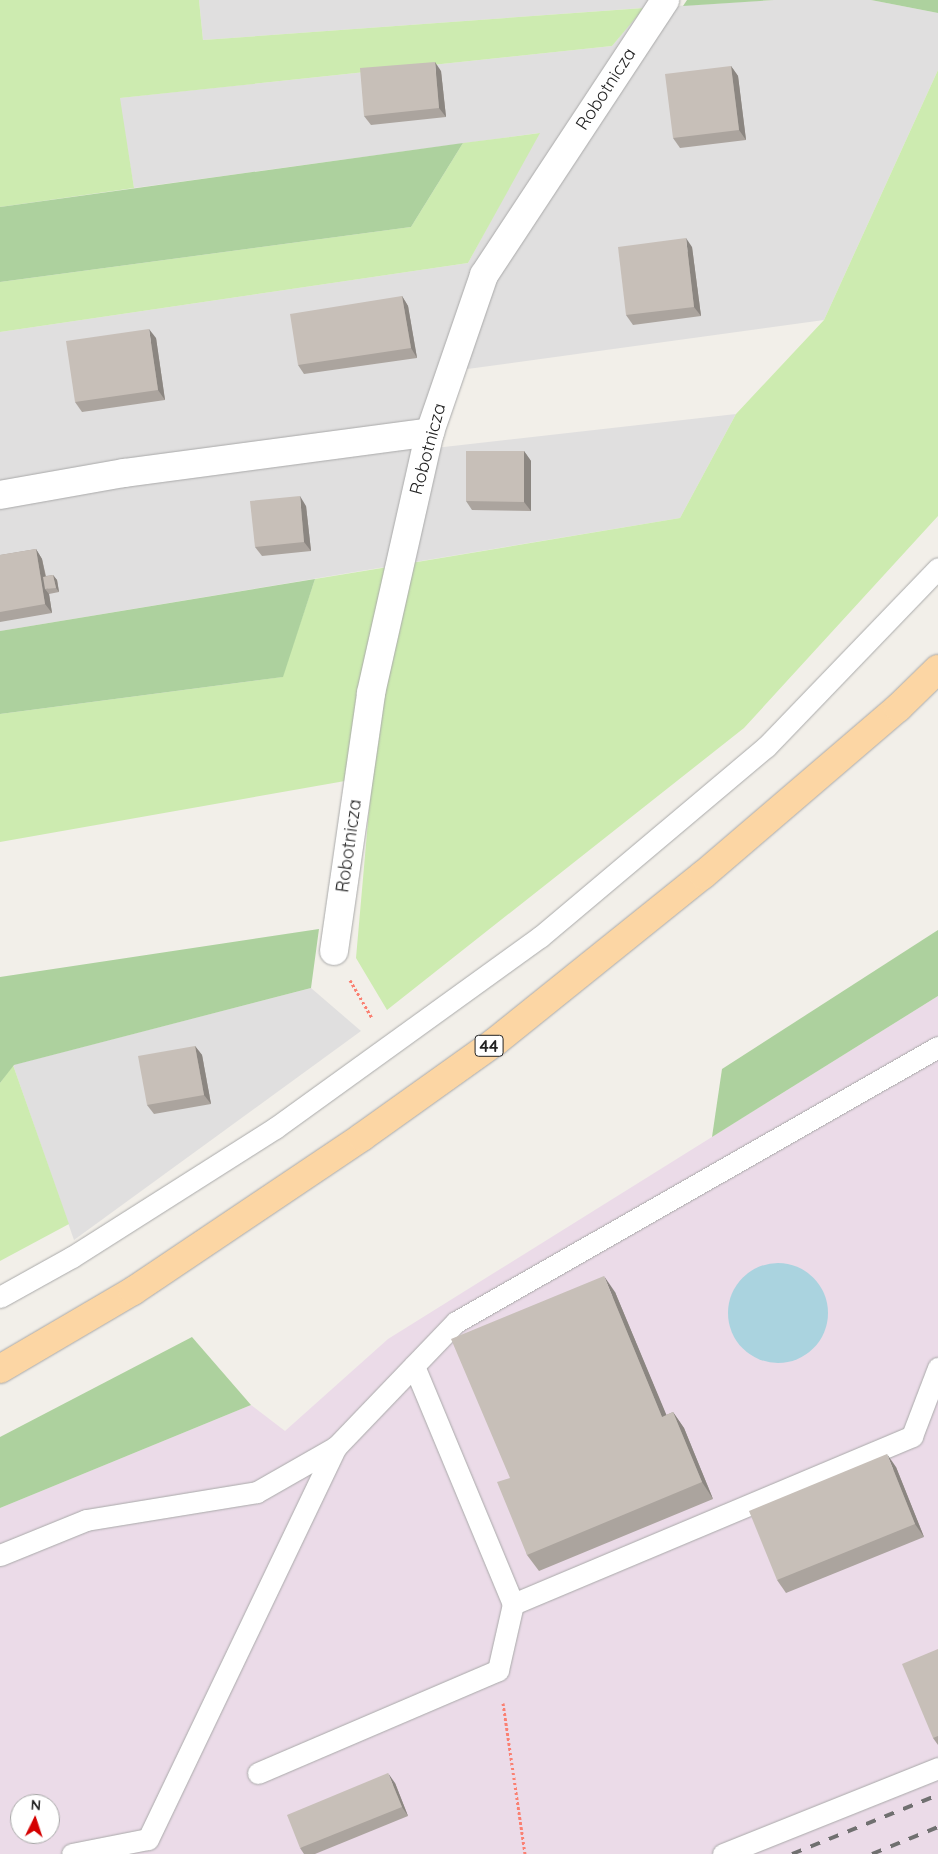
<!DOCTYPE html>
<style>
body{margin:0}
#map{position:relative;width:938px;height:1854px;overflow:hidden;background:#f2efe9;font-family:Quicksand,sans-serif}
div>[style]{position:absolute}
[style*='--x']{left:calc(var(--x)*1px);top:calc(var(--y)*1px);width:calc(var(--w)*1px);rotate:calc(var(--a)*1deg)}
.residential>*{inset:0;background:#e0dfdf}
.industrial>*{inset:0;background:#ebdbe8}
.grass>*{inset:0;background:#cdebb0}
.forest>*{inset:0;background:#add19e}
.water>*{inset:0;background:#aad3df}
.round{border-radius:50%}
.path>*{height:3px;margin-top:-1.5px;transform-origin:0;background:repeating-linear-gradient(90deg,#fa8072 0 2.5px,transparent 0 5px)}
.roads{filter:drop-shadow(0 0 1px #a9a9a9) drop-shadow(0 0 1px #a9a9a9)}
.service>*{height:21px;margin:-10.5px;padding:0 10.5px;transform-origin:10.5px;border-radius:10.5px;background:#fff}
.minor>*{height:28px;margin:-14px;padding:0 14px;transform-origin:14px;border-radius:14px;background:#fff}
.primary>*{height:28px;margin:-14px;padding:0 14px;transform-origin:14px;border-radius:14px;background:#fcd6a4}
.rail>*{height:4px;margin-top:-2px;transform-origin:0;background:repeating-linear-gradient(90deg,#707070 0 10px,transparent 0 20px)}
.wall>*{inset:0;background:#aba49e}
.shaded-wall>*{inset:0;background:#8b8681}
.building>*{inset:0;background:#c7bfb8}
span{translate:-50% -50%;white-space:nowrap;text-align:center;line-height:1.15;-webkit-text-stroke:5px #fff;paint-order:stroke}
.shield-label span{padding:1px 4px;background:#fff;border:1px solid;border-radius:4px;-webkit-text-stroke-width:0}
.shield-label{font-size:16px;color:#222;font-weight:700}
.street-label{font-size:18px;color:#222}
.north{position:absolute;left:10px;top:1794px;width:50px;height:50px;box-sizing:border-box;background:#fff;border:1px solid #a7a7a7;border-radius:50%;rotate:4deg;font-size:14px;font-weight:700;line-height:20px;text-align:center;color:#222}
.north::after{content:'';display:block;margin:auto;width:18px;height:22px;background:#d40000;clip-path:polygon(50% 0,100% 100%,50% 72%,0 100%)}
</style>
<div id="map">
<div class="residential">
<div style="clip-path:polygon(199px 0,650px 0,644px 8px,774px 0,871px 0,938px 13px,938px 70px,824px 320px,460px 370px,435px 448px,736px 414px,680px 518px,0 631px,0 332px,468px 263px,539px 133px,134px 188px,119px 98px,612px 46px,643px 8px,203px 40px)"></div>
<div style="clip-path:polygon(311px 988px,361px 1031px,74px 1240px,13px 1065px)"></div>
</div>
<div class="industrial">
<div style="clip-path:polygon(evenodd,938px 996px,938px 1854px,0 1854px,0 1508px,251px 1405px,285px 1431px,388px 1339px,938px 996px,20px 1804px,50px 1804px,50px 1834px,20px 1834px,20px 1804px)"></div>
</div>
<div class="grass">
<div style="clip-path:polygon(0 0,199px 0,203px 40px,644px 8px,612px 46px,120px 98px,134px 188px,0 207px)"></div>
<div style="clip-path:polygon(938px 70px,938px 516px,744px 728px,387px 1010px,356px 958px,379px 696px,411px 563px,680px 518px,736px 414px,824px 320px)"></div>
<div style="clip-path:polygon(540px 133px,468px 263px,0 332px,0 282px,411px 227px,463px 143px)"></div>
<div style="clip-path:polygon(388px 567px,345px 781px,0 842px,0 714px,282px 677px,315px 579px)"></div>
<div style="clip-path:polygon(13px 1065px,69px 1224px,0 1261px,0 1083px)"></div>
</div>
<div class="forest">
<div style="clip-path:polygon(687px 0,774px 0,683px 6px)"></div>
<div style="clip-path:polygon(871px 0,938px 0,938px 13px)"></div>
<div style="clip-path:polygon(463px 143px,411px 227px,0 282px,0 207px)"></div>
<div style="clip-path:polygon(315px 579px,283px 677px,0 714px,0 631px)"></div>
<div style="clip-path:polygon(319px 929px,311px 988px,14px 1065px,0 1083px,0 977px)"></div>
<div style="clip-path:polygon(938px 930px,938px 996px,712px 1137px,722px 1069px)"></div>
<div style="clip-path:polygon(192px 1337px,251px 1405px,0 1508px,0 1437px)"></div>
</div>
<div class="water">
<div class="round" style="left:728px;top:1263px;width:100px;height:100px"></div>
</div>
<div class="path">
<div style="--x:350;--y:980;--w:44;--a:59.9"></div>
<div style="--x:503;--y:1703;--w:153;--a:81.7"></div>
</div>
<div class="roads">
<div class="service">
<div style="--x:0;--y:1297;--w:82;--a:-29.1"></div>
<div style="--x:72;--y:1257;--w:241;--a:-32.4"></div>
<div style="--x:275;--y:1128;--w:327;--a:-35.8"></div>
<div style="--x:540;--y:937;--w:295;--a:-40.1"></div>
<div style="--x:766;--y:747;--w:248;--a:-46.1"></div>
<div style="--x:414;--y:1366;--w:258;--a:67.4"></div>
<div style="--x:513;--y:1604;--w:433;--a:-22.8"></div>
<div style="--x:912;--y:1436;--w:73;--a:-69.1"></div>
<div style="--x:0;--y:1555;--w:93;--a:-22.1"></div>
<div style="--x:86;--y:1520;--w:173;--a:-9.3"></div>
<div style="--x:257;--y:1492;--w:91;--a:-29.7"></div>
<div style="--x:336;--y:1447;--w:173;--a:-46.2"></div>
<div style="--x:456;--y:1322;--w:555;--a:-29.71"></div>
<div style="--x:258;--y:1773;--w:261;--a:-23.2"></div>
<div style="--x:498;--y:1670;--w:68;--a:-77.2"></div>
<div style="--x:72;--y:1854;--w:77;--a:-11.2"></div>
<div style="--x:148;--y:1839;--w:435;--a:-64.4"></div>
<div style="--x:723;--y:1854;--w:232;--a:-21.8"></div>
</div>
<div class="minor">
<div style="--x:0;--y:495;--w:126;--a:-10.1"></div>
<div style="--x:124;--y:473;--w:309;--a:-7.6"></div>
<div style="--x:334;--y:951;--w:261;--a:-81.8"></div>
<div style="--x:371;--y:693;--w:268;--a:-77.3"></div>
<div style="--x:430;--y:432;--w:166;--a:-71"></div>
<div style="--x:484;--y:275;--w:329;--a:-56.6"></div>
</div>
<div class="primary">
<div style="--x:0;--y:1369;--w:154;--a:-30.4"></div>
<div style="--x:133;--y:1291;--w:276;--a:-33.9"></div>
<div style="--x:362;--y:1137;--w:163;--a:-35.5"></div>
<div style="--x:495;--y:1042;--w:267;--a:-38.8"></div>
<div style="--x:703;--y:875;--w:257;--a:-40.6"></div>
<div style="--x:898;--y:708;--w:56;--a:-44.3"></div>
</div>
</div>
<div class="rail">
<div style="--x:792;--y:1854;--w:157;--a:-22"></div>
<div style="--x:872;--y:1854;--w:71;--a:-22.2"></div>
</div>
<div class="wall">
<div style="clip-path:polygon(731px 66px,738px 76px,746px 140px,680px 148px,673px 138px)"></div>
<div style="clip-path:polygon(441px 71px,446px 117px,371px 125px,364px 116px)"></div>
<div style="clip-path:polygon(692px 247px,701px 316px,633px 325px,626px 315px)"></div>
<div style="clip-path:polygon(402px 296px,408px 306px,417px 358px,304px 374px,298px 365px)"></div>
<div style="clip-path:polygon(156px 338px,165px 400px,82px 412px,75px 402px)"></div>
<div style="clip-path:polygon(524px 451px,531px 461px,531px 511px,472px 510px,466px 501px)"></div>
<div style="clip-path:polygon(306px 506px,311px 551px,262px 556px,255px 547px)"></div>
<div style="clip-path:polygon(36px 549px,42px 559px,46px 576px,53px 575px,57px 580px,59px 592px,49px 594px,52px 613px,0 622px,0 555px)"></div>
<div style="clip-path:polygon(195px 1046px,202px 1055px,211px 1104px,154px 1114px,147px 1105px)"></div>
<div style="clip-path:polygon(615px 1292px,666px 1415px,673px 1412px,684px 1428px,713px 1499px,539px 1571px,527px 1555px,510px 1478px)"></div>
<div style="clip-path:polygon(896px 1467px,924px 1537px,786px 1593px,777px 1580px)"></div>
<div style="clip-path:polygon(938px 1649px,938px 1745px,933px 1738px)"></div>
<div style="clip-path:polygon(395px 1783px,408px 1816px,315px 1854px,304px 1854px,300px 1848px)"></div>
</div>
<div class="shaded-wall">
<div style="clip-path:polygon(435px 62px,441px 71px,446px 117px,439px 108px)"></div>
<div style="clip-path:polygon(731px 66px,738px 76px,746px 140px,739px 130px)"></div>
<div style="clip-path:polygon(686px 238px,692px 247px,701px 316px,694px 307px)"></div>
<div style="clip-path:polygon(402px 296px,408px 306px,417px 358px,411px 348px)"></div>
<div style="clip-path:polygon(149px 329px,156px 338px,165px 400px,158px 390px)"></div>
<div style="clip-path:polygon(524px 451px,531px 461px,531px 511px,524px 502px)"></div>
<div style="clip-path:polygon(300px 496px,306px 506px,311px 551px,304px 542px)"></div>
<div style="clip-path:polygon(36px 549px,42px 559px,48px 589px,45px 589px,49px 594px,52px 613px,45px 604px)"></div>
<div style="clip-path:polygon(53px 575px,57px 580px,59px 592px,56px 588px)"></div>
<div style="clip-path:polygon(195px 1046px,202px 1055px,211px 1104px,204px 1095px)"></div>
<div style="clip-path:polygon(604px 1276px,615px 1292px,674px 1433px,662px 1417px)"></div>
<div style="clip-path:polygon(673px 1412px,684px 1428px,713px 1499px,702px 1482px)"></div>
<div style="clip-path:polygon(887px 1454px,896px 1467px,924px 1537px,915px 1524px)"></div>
<div style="clip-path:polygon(388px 1773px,395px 1783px,408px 1816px,402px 1807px)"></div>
</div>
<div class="building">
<div style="clip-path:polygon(435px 62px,439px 108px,364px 116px,360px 68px)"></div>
<div style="clip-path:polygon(731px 66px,739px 130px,673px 138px,665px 74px)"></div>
<div style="clip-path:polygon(686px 238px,694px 307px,626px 315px,618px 247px)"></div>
<div style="clip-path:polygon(402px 296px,411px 348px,298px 365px,290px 314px)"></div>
<div style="clip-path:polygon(149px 329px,158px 390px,75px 402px,66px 341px)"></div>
<div style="clip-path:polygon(466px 451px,524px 451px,524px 502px,466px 501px)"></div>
<div style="clip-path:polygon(300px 496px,304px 542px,255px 547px,250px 501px)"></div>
<div style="clip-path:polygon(36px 549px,45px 604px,0 612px,0 555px)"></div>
<div style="clip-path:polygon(53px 575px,56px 588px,45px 589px,43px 577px)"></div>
<div style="clip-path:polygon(195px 1046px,204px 1095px,147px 1105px,138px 1056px)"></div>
<div style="clip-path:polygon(604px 1276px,662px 1417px,673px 1412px,702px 1482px,527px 1555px,497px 1482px,510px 1478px,451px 1339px)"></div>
<div style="clip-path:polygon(887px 1454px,915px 1524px,777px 1580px,749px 1511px)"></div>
<div style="clip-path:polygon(938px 1649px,938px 1736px,933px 1738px,902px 1664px)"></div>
<div style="clip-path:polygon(388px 1773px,402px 1807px,300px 1848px,287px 1815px)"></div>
</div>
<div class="shield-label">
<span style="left:489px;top:1046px">44</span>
</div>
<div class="street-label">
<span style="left:606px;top:89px;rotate:-57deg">Robotnicza</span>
<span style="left:428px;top:449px;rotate:-75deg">Robotnicza</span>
<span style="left:349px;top:846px;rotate:-82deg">Robotnicza</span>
</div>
<div class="north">N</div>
</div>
